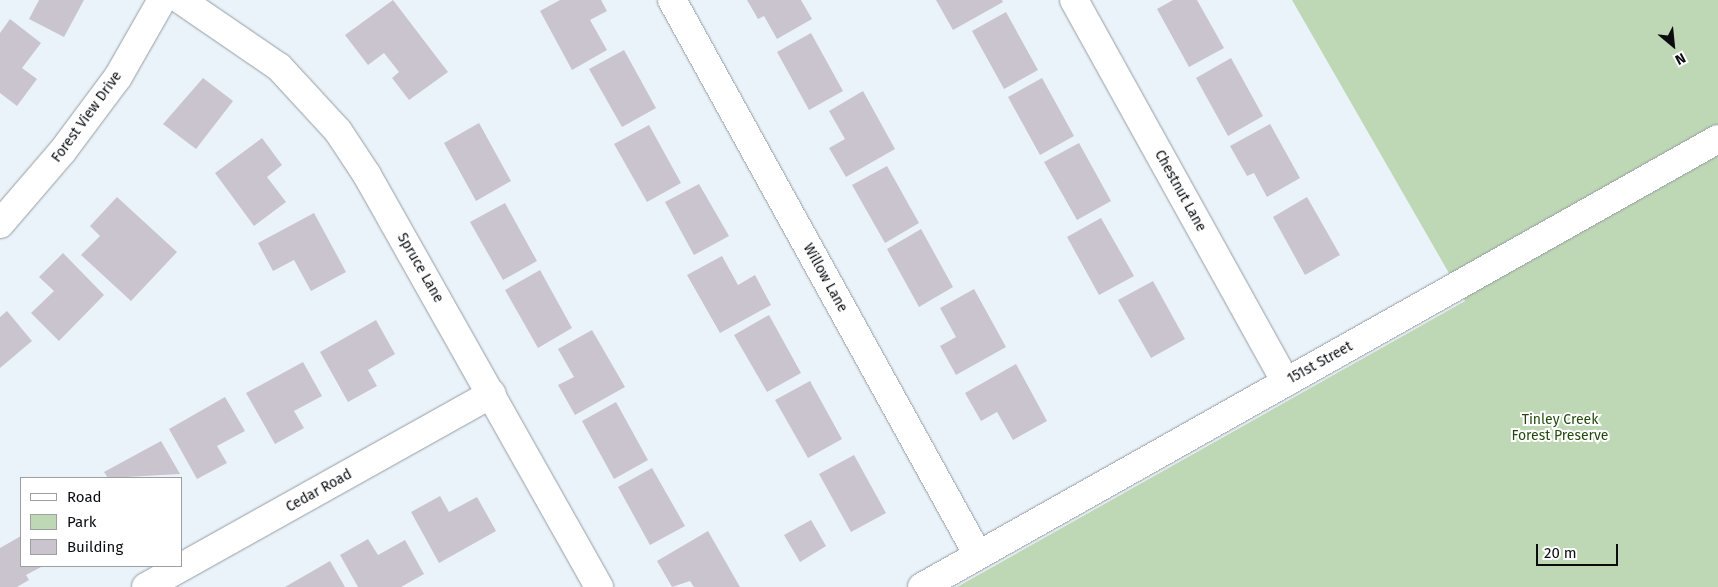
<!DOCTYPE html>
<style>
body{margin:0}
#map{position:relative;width:1718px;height:587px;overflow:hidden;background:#ebf3fa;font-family:"Fira Sans",sans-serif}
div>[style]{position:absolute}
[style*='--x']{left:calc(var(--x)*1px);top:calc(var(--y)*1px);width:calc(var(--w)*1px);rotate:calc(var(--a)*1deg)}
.green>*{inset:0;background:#bed7b4}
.building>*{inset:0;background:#c9c4cd}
.roads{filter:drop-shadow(0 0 1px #959da3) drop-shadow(0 0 1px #959da3)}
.minor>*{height:28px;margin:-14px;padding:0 14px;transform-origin:14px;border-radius:14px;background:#fff}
span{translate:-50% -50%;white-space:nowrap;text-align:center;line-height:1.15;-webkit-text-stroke:4px #fff;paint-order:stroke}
.street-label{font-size:14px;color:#0a0c0f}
.park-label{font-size:14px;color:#234b0d}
.legend{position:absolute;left:20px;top:477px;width:162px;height:90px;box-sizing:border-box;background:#fff;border:1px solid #9d9e9f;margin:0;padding:6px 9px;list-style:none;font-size:15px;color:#0a0c0f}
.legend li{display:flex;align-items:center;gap:10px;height:25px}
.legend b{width:25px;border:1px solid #9d9e9f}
.north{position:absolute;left:1648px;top:20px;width:50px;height:50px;-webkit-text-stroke:4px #fff;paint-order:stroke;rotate:152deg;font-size:14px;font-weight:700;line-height:20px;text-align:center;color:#0a0c0f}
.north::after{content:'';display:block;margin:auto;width:18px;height:22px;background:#0a0c0f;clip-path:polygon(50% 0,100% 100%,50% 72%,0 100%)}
.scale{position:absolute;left:1536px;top:544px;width:82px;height:22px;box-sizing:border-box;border:2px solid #0a0c0f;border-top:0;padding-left:6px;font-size:15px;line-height:18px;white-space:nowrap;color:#0a0c0f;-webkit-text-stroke:4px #fff;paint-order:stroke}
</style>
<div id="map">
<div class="green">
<div style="clip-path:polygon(1292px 0,1718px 0,1718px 587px,957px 587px,1465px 301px)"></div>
</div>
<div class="building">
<div style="clip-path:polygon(39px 0,84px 0,64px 37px,29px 19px)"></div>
<div style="clip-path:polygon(393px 0,448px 72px,409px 100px,392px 78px,399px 72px,384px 53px,368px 65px,345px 35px)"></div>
<div style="clip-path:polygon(560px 0,601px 0,607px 11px,590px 20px,607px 50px,572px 70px,540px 11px)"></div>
<div style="clip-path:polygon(747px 0,801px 0,812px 19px,777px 39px,764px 16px,758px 19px)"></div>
<div style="clip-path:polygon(936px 0,1002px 0,1003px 2px,953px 30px)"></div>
<div style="clip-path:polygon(1173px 0,1197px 0,1224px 48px,1189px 67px,1157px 9px)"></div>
<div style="clip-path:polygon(1006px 12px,1038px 70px,1004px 89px,972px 31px)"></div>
<div style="clip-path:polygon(10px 19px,41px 43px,22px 68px,37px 79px,17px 106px,0 93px,0 33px)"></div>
<div style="clip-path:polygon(811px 33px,843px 91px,809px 110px,777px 52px)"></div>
<div style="clip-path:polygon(624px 50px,656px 108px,622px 127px,589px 69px)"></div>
<div style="clip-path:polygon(1231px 58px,1263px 116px,1228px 136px,1196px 78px)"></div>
<div style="clip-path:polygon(203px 78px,233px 101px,196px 149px,163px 124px)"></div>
<div style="clip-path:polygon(1042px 78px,1074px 136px,1040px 155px,1008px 97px)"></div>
<div style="clip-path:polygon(863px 91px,895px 149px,846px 177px,829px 148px,845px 139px,829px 111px)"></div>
<div style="clip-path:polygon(479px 123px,511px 181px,476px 201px,444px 143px)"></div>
<div style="clip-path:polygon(1270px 124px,1300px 178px,1267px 197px,1254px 173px,1247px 176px,1230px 146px)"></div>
<div style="clip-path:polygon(649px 125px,681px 183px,647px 202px,614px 144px)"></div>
<div style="clip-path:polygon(262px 138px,282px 165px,267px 177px,286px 202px,254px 226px,215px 173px)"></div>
<div style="clip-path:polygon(1079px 143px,1111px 201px,1077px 220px,1044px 162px)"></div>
<div style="clip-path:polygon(887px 166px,919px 223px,885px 243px,852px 185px)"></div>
<div style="clip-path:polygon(699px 184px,729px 236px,694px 255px,665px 202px)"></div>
<div style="clip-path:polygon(117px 197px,177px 252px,131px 301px,81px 255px,100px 236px,90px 226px)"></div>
<div style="clip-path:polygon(1307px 197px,1340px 255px,1305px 275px,1273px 217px)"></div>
<div style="clip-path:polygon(505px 203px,537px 261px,503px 280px,470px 222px)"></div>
<div style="clip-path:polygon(314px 213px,346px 272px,311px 291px,294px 260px,273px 271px,258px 243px)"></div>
<div style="clip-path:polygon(1101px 218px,1134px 276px,1099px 295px,1067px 237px)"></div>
<div style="clip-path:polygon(921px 229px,953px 287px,919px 307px,887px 249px)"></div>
<div style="clip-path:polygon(63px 253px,104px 295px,59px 341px,31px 313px,54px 291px,39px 277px)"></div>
<div style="clip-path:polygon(722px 256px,738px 285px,755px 275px,771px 305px,720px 333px,687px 275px)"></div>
<div style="clip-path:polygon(540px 270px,572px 328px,538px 348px,505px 290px)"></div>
<div style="clip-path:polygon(1153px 281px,1185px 339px,1151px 358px,1118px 300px)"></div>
<div style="clip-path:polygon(974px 289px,1006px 347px,956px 375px,940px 346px,956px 337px,940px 308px)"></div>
<div style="clip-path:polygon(7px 311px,32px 341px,0 368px,0 317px)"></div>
<div style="clip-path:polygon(769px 315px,801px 373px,767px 392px,734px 335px)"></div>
<div style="clip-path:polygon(376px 320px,395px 354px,368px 370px,377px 386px,348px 402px,320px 352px)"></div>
<div style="clip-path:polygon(592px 330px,625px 387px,575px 415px,558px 385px,574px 377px,558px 349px)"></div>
<div style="clip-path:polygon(303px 362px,322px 396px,294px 411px,304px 428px,275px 444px,246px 393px)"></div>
<div style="clip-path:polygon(1016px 364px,1047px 421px,1013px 440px,997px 412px,981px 421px,965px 393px)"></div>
<div style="clip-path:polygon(810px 381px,842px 439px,808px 458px,775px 400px)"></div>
<div style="clip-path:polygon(225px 397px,245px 431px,217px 446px,227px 463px,197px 479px,169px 429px)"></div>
<div style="clip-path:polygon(616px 402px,648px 460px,614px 479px,582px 421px)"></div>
<div style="clip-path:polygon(161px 441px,180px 474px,108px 478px,104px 472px)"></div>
<div style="clip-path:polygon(854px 455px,886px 513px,851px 532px,819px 474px)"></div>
<div style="clip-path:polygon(652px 468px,685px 526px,650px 545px,618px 487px)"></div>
<div style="clip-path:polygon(440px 496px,449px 512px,477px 497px,496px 531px,439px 563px,411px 512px)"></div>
<div style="clip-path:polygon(811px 520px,826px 546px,800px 562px,784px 535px)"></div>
<div style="clip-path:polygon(708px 531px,740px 587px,694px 587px,690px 581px,672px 587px,657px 561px)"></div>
<div style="clip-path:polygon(21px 536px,21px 566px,43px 566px,26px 575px,29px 580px,17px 587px,0 587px,0 548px)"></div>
<div style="clip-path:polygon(368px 539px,378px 555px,405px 540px,424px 574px,401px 587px,358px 587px,340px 555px)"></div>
<div style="clip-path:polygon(330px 561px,345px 587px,285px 587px)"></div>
</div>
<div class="roads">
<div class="minor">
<div style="--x:181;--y:0;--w:119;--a:34.4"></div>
<div style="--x:279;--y:67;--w:87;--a:47.3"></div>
<div style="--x:338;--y:131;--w:53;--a:56.6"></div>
<div style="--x:367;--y:175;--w:473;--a:60.6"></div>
<div style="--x:672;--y:0;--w:634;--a:61.13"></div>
<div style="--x:1074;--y:0;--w:437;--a:61"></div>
<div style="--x:0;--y:224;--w:95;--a:-49.3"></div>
<div style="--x:62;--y:152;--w:94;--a:-53.3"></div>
<div style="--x:118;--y:77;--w:89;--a:-60.3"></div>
<div style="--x:146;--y:587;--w:396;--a:-29.2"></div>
<div style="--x:922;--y:587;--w:913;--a:-29.37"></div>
</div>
</div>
<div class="street-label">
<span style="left:87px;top:117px;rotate:-54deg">Forest View Drive</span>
<span style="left:1180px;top:191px;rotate:61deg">Chestnut Lane</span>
<span style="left:420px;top:268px;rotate:60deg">Spruce Lane</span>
<span style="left:825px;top:278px;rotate:61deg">Willow Lane</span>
<span style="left:1320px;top:363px;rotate:-29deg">151st Street</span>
<span style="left:319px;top:491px;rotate:-29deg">Cedar Road</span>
</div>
<div class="park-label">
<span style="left:1560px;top:428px">Tinley Creek<br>Forest Preserve</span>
</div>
<ul class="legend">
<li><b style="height:6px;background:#fff"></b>Road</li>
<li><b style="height:14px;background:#bed7b4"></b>Park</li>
<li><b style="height:14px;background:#c9c4cd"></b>Building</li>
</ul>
<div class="north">N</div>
<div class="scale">20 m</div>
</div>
